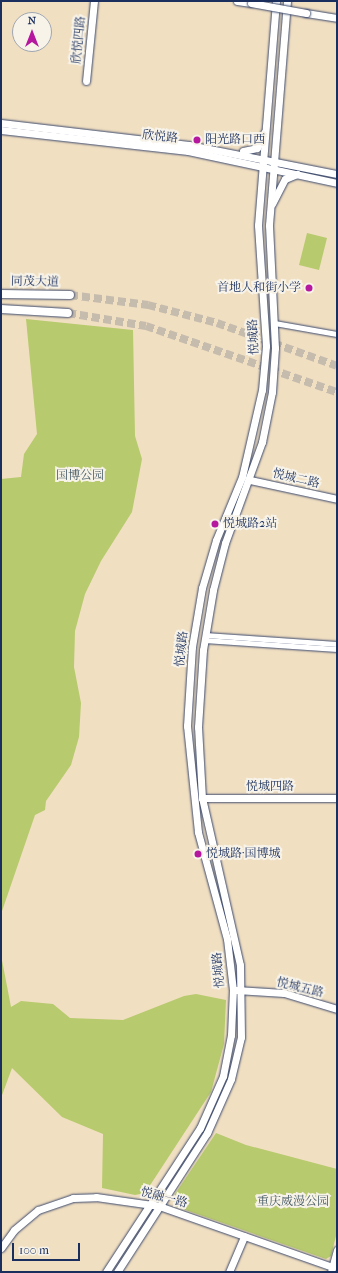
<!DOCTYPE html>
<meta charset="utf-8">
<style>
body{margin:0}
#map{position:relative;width:338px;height:1273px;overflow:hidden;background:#f1dfc1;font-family:"IM FELL French Canon","Noto Serif SC",serif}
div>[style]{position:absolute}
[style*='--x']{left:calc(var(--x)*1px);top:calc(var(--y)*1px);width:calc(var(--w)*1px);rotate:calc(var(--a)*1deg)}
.green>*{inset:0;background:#b7ca6d}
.primary-tunnel>*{height:8px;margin-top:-4px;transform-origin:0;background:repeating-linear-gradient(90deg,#c6bcad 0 8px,transparent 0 12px)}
.roads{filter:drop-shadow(0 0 1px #3b496d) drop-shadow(0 0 1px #3b496d)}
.minor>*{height:5px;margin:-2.5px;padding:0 2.5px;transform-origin:2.5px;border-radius:2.5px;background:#fff}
.tertiary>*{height:7px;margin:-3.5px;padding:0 3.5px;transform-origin:3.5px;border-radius:3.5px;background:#fff}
.secondary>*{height:7px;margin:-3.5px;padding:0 3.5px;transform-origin:3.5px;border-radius:3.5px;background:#fff}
.primary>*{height:8px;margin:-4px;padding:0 4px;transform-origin:4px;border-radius:4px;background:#fff}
.bridges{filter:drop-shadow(0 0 1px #3b496d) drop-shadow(0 0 1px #3b496d)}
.tertiary-bridge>*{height:7px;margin:-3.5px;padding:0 3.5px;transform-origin:3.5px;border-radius:3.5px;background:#fff}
.dots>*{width:11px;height:11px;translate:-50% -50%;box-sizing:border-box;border:2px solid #f7f3e8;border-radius:50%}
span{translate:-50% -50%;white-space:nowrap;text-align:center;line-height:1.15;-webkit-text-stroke:4px #f7f3e8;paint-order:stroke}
.street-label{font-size:12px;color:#1b2f5e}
.poi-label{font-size:12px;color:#1b2f5e}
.left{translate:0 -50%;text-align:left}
.right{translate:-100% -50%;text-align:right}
.park-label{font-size:12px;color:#425662}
.frame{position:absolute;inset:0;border:2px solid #1b2f5e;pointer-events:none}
.north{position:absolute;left:12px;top:12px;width:40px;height:40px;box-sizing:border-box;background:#f7f3e8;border:1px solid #9fa5b1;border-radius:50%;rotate:0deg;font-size:11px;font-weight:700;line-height:16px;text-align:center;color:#1b2f5e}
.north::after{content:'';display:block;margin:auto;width:14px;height:18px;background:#b5179e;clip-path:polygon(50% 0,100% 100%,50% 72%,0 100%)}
.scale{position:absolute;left:12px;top:1243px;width:68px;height:18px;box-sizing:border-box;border:2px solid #1b2f5e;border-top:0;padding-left:5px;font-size:12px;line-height:14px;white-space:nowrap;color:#1b2f5e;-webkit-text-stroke:3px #f7f3e8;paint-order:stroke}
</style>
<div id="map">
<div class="green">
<div style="clip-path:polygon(307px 233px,327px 238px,319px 270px,299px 265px)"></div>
<div style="clip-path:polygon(26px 319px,133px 330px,135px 436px,142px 459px,132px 512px,101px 561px,85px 594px,75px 631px,74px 667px,81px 703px,79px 737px,71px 765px,46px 801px,45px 810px,35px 815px,1px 914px,1px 479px,21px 477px,24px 454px,37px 434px)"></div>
<div style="clip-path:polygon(1px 955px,11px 1007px,21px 1001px,53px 1004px,70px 1018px,123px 1020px,184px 996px,196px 994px,226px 1000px,224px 1044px,211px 1092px,145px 1193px,135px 1195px,102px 1188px,103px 1134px,62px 1117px,12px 1068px,1px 1098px)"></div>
<div style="clip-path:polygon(216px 1133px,246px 1145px,337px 1169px,337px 1232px,331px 1256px,326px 1259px,174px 1206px,173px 1197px)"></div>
</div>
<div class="primary-tunnel">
<div style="--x:70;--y:295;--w:79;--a:7.3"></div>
<div style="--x:148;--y:305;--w:71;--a:14.6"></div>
<div style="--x:217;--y:323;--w:127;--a:19.7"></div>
<div style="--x:68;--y:313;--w:79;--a:9.5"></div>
<div style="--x:146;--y:326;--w:202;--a:19.1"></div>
</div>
<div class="roads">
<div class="minor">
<div style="--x:274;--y:323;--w:64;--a:9.9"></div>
<div style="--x:205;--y:635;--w:132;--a:3.9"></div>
<div style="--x:204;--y:640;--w:133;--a:3.9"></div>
</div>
<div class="tertiary">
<div style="--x:237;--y:1;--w:14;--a:8"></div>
<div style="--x:306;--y:13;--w:31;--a:9"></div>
<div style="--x:86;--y:81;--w:80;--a:-84.3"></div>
<div style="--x:250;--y:480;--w:89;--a:12.3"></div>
<div style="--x:202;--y:798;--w:135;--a:0"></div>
<div style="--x:236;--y:990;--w:48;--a:3.6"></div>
<div style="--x:284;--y:993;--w:55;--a:16.8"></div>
<div style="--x:1;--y:1248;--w:22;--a:-54"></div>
<div style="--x:14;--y:1230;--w:31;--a:-40"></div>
<div style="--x:38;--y:1210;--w:37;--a:-19"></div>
<div style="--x:73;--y:1198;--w:23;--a:-2"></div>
<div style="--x:96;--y:1197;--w:64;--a:8.1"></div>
<div style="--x:159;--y:1206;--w:183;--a:19.4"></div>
<div style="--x:229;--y:1272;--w:39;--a:-67"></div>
</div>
<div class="secondary">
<div style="--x:1;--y:123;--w:189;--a:6.7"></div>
<div style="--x:189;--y:145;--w:151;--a:11.1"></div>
<div style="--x:1;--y:130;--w:188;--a:6.4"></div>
<div style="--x:188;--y:151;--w:152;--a:12.1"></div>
<div style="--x:243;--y:151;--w:14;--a:-12"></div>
<div style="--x:257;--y:148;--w:17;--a:-65"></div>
<div style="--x:272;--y:204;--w:28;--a:-63"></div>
<div style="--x:285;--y:179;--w:13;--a:-23"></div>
<div style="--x:106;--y:1272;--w:172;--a:-56.9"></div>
<div style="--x:200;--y:1128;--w:57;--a:-66.1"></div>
<div style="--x:223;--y:1076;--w:42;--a:-79"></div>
<div style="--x:231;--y:1035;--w:45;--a:-87.5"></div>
<div style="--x:233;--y:990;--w:51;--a:-96.7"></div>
<div style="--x:227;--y:939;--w:111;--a:-105.2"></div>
<div style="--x:198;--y:832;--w:107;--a:-95.9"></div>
<div style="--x:187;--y:726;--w:79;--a:-86.4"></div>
<div style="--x:192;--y:647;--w:60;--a:-80.4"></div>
<div style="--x:202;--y:588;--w:50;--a:-73.7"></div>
<div style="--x:216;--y:540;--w:68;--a:-67.6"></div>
<div style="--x:242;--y:477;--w:89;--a:-77.1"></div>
<div style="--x:262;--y:390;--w:44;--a:-84.8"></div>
<div style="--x:266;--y:346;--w:121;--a:-93.8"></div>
<div style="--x:258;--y:225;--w:225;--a:-85.4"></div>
<div style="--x:117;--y:1272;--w:166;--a:-57.1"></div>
<div style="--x:207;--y:1133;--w:59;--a:-66"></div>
<div style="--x:231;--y:1079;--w:43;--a:-76.6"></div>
<div style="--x:241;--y:1037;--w:72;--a:-90.8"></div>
<div style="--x:240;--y:965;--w:171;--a:-102.8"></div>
<div style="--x:202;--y:798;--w:71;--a:-93.2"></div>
<div style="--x:198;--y:727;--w:77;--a:-86.3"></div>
<div style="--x:203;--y:650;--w:61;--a:-80.5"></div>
<div style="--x:213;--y:590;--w:49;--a:-75.7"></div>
<div style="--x:225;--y:543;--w:108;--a:-69.9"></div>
<div style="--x:262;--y:442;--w:51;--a:-78.7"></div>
<div style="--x:272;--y:392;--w:44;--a:-86.1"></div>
<div style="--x:275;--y:348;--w:123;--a:-92.8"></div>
<div style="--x:269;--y:225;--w:225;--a:-85.4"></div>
<div style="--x:331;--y:1272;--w:23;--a:-75"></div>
</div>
<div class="primary">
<div style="--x:1;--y:294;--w:69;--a:0.8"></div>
<div style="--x:1;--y:309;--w:67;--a:3.4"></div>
</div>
</div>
<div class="bridges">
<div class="tertiary-bridge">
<div style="--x:251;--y:3;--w:56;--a:10.3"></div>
</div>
</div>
<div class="dots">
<div style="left:197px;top:140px;background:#b5179e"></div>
<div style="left:309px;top:288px;background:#b5179e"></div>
<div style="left:215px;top:524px;background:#b5179e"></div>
<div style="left:198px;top:854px;background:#b5179e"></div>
</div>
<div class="street-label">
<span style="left:79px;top:40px;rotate:-84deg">欣悦四路</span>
<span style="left:160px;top:137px;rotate:6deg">欣悦路</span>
<span style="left:35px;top:282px;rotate:1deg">同茂大道</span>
<span style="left:254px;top:337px;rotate:-93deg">悦城路</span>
<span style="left:296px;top:479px;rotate:13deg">悦城二路</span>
<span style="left:182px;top:649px;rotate:-84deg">悦城路</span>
<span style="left:270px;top:787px">悦城四路</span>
<span style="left:219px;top:970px;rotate:-95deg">悦城路</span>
<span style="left:300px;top:988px;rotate:14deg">悦城五路</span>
<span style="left:164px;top:1198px;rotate:15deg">悦融一路</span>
</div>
<div class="poi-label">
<span class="left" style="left:205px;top:140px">阳光路口西</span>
<span class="right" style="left:301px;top:288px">首地人和街小学</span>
<span class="left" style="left:223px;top:524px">悦城路2站</span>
<span class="left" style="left:206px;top:854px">悦城路·国博城</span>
</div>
<div class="park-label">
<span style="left:80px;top:476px">国博公园</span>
<span style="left:293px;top:1202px">重庆威漫公园</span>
</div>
<div class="frame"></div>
<div class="north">N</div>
<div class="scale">100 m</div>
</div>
